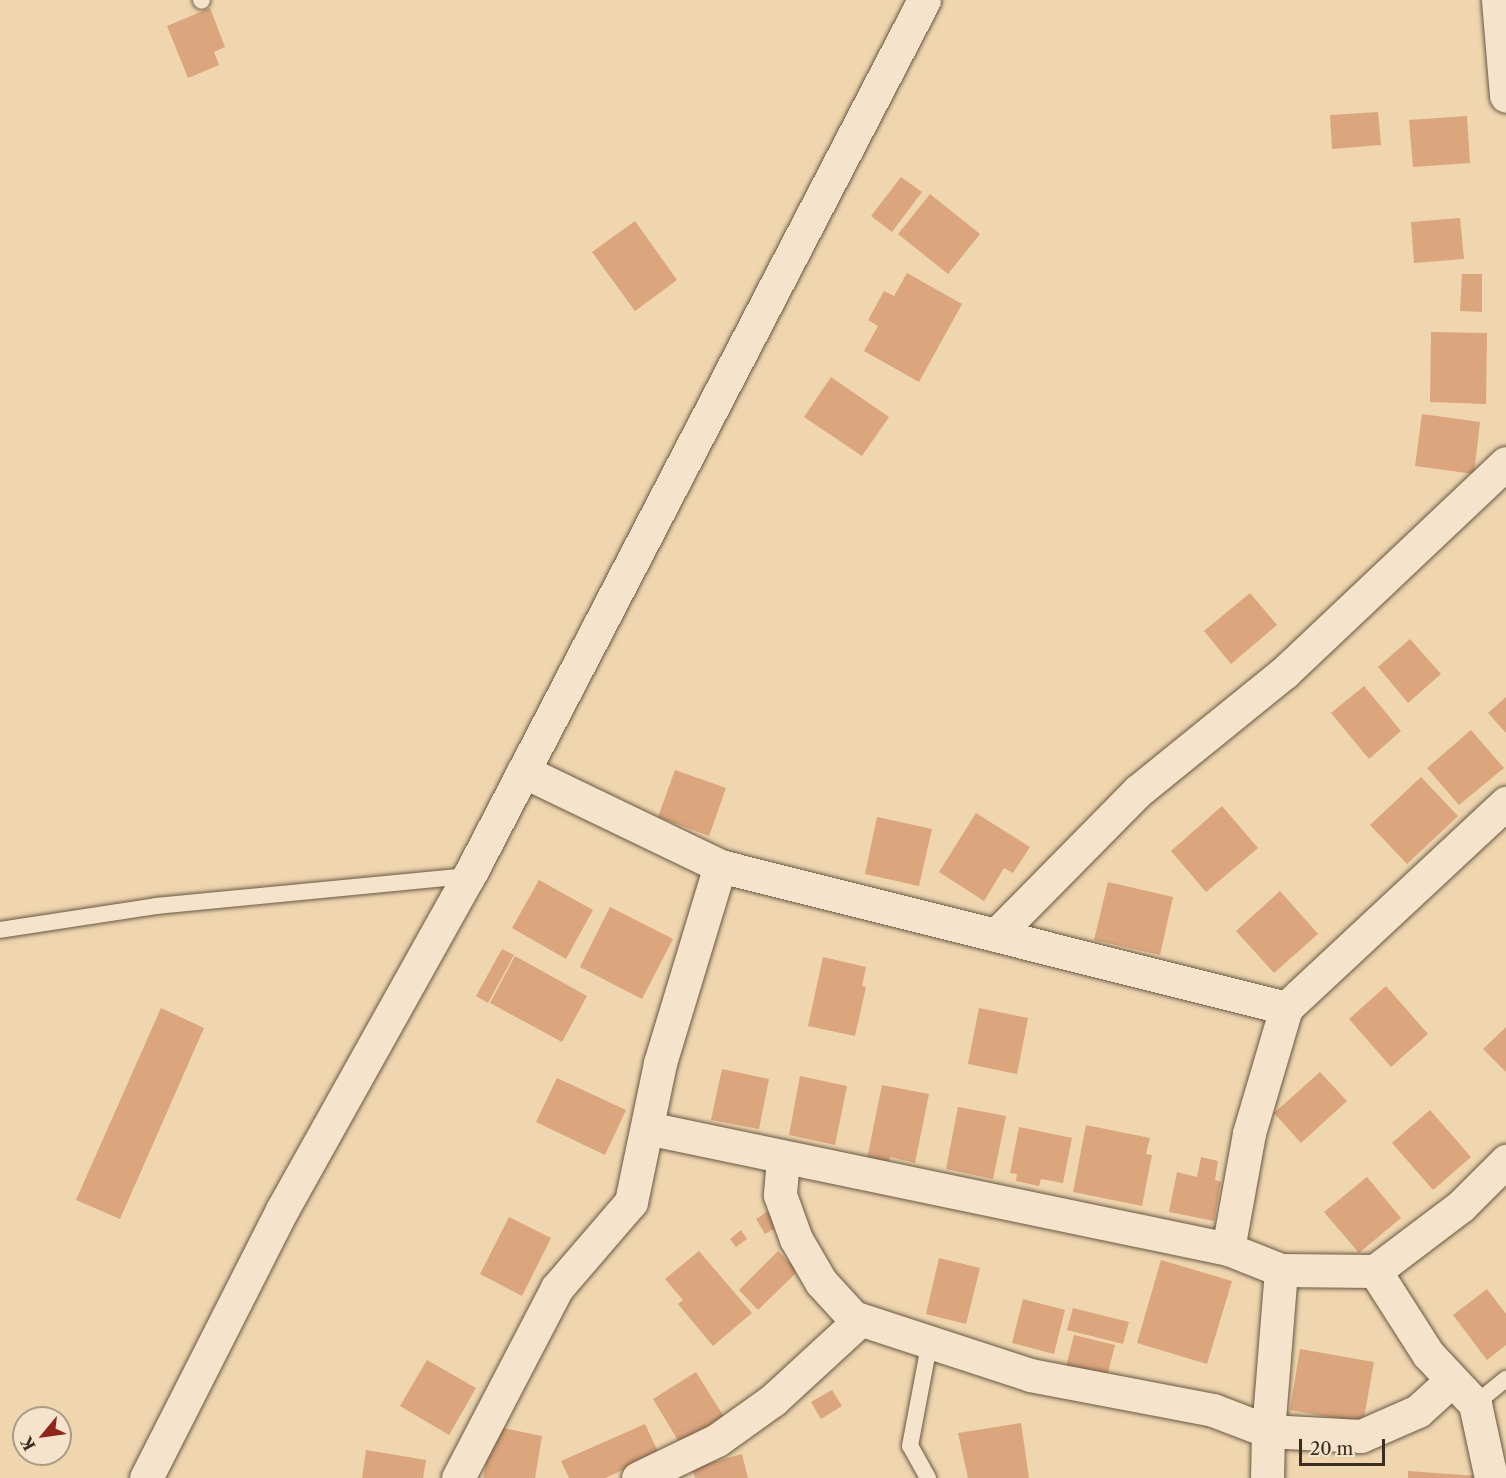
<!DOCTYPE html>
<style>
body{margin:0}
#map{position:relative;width:1506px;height:1478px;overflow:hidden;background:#efd6af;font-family:"Libre Caslon Text",serif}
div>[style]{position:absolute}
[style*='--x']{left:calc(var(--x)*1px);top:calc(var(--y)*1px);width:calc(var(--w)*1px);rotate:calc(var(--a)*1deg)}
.building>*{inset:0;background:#dba57d}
.roads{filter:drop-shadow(0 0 2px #685844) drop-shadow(0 0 2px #685844)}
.service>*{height:16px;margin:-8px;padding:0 8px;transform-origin:8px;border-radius:8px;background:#f5e4cb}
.minor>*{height:33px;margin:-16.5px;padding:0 16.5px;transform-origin:16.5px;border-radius:16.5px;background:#f5e4cb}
.tertiary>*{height:33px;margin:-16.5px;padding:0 16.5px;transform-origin:16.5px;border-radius:16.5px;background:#f5e4cb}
span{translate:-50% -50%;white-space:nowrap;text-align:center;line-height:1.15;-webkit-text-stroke:6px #f5e4cb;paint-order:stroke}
.north{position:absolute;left:12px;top:1406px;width:60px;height:60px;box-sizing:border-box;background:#f5e4cb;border:2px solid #ab9b87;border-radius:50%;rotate:241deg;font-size:16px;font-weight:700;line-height:24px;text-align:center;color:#3b2e21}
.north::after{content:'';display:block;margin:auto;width:21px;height:27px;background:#8f2418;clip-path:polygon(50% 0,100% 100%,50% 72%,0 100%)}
.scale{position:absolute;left:1299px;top:1439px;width:86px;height:27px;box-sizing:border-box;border:3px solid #3b2e21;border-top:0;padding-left:8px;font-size:18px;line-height:21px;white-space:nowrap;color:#3b2e21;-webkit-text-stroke:4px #f5e4cb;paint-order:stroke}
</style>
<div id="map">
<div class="building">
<div style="clip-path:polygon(210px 8px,225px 47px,214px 52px,219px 65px,188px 78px,167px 26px)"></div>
<div style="clip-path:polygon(1378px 112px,1381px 145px,1332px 149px,1330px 115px)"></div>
<div style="clip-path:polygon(1467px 116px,1470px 163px,1413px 167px,1409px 120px)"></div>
<div style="clip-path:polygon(901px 177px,922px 192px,892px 232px,871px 216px)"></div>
<div style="clip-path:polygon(930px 194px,980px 234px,948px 274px,898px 234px)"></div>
<div style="clip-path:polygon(1460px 218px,1464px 259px,1414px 263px,1411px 222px)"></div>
<div style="clip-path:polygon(635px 221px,677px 280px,635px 311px,592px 252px)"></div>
<div style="clip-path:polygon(907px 273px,962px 304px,919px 382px,864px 351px,878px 326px,868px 320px,884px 291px,894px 296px)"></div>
<div style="clip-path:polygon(1462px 274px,1482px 274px,1482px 312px,1460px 311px)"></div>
<div style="clip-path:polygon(1431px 332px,1487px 333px,1486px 404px,1430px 402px)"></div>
<div style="clip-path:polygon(831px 377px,889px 417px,862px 456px,804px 417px)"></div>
<div style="clip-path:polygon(1422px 414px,1480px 422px,1474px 474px,1415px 466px)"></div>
<div style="clip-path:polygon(1250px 593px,1277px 625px,1231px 664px,1204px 631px)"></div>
<div style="clip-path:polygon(1410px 639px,1441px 674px,1408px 703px,1378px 667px)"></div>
<div style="clip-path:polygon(1364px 686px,1401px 731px,1369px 759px,1331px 713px)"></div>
<div style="clip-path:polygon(1506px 697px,1506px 733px,1488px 713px)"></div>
<div style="clip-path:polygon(1471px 730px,1504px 768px,1459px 805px,1427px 768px)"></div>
<div style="clip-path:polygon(675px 770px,726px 788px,709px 836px,658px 817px)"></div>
<div style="clip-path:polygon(1421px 777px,1458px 816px,1407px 864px,1370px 825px)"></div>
<div style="clip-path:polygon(1222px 806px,1258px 848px,1206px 892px,1171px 851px)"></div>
<div style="clip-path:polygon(976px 813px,1030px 847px,1013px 873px,1004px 868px,984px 901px,939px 872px)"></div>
<div style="clip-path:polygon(877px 817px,932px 829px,919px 886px,865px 874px)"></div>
<div style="clip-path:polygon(539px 880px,593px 910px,566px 959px,512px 928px)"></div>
<div style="clip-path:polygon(1108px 882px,1173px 897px,1160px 955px,1094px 940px)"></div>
<div style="clip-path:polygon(1280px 891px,1318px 934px,1274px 973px,1236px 931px)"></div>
<div style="clip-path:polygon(610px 907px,673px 939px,642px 999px,580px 967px)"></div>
<div style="clip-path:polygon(502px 949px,514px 955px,488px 1003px,476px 996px)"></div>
<div style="clip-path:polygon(515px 956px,587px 996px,562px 1042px,490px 1003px)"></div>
<div style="clip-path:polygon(823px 957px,866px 967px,862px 986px,866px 987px,855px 1036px,808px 1026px)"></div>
<div style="clip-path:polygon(1386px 986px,1428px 1034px,1391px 1067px,1349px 1019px)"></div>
<div style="clip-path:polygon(161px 1008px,204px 1028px,120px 1219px,76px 1200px)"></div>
<div style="clip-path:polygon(979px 1008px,1028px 1018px,1017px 1074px,968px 1064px)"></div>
<div style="clip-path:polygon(1506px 1027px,1506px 1072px,1483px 1049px)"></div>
<div style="clip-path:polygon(722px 1069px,769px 1079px,759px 1129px,711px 1120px)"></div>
<div style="clip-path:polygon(1320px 1072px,1347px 1101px,1301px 1143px,1274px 1113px)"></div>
<div style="clip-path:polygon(800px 1076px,847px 1086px,835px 1145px,789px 1135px)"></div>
<div style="clip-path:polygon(557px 1078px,626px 1110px,605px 1155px,536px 1122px)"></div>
<div style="clip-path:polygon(882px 1085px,929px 1094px,915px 1163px,890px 1157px,889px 1163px,867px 1159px)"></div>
<div style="clip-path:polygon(958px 1107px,1006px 1116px,993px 1179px,946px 1169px)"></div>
<div style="clip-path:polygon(1430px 1110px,1471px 1157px,1433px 1190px,1392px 1143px)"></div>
<div style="clip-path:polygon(1086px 1125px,1150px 1138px,1146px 1154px,1152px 1155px,1142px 1206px,1073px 1192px)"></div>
<div style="clip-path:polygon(1019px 1127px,1072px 1138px,1063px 1183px,1041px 1179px,1039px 1186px,1016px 1181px,1017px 1174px,1010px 1173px)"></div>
<div style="clip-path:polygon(1201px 1157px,1218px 1161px,1215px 1180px,1221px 1182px,1214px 1221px,1169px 1212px,1177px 1172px,1197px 1177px)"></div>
<div style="clip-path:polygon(1367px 1177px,1401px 1218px,1359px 1253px,1324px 1212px)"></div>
<div style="clip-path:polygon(768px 1211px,777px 1227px,765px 1234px,756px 1219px)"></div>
<div style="clip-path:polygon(509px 1217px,551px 1238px,522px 1296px,480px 1274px)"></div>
<div style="clip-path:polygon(741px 1230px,747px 1239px,736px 1247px,730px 1239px)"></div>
<div style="clip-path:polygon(699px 1251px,752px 1313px,713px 1346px,678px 1304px,683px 1300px,665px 1279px)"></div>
<div style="clip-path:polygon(778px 1251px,798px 1271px,758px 1310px,739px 1290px)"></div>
<div style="clip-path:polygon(939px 1258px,980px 1268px,966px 1324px,926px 1314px)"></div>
<div style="clip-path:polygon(1161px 1260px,1232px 1281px,1207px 1364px,1137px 1343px)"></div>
<div style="clip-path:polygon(1487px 1289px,1506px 1314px,1506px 1345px,1487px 1360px,1453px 1315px)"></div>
<div style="clip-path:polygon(1023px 1299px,1065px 1310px,1054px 1354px,1012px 1343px)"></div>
<div style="clip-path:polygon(1073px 1308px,1129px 1322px,1123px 1344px,1067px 1330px)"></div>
<div style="clip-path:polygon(1074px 1335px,1115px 1345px,1106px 1381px,1065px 1371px)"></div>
<div style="clip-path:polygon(1300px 1349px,1374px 1362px,1363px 1423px,1290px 1410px)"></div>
<div style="clip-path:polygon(427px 1360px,476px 1388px,449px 1435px,400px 1406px)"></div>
<div style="clip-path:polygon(696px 1372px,726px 1420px,682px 1447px,653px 1399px)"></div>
<div style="clip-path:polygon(832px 1390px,842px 1406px,821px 1419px,811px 1402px)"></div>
<div style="clip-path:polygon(1021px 1423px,1029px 1478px,968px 1478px,958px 1433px)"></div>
<div style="clip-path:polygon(645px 1424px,659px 1454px,605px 1478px,569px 1478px,561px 1461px)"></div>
<div style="clip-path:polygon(493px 1426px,542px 1436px,535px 1478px,483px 1478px)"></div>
<div style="clip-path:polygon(366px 1450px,426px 1460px,423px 1478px,362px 1478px)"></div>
<div style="clip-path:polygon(742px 1454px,748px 1478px,695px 1478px,692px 1468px)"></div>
<div style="clip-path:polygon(1408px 1471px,1477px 1476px,1477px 1478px,1408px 1478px)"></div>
</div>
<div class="roads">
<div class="service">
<div style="--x:201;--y:0;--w:1;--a:45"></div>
<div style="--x:0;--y:930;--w:158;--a:-8.7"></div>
<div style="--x:156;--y:906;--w:314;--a:-5.5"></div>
<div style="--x:1475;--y:1404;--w:40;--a:-39"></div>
<div style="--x:928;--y:1478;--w:37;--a:-119"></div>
<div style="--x:910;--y:1446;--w:103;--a:-79.3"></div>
</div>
<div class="minor">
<div style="--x:1498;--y:0;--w:96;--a:85.2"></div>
<div style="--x:523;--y:771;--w:219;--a:25.7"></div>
<div style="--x:720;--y:866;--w:584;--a:14.08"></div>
<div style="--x:996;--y:935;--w:202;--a:-45.4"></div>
<div style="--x:1138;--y:791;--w:189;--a:-39"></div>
<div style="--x:1285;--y:672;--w:304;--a:-43.4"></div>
<div style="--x:647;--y:1128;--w:593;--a:11.76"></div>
<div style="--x:1228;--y:1249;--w:57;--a:21.6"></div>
<div style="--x:1281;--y:1270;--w:94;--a:0.6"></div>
<div style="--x:1375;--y:1271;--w:108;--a:-37.1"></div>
<div style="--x:1461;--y:1206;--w:64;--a:-45"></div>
<div style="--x:783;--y:1159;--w:36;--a:95"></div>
<div style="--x:780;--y:1195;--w:47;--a:70"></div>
<div style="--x:796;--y:1239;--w:50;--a:59.8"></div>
<div style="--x:821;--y:1282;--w:47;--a:47.6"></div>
<div style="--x:853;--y:1317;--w:186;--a:18.1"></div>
<div style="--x:1030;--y:1375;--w:186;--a:10.8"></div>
<div style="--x:1213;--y:1410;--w:59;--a:20.9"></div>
<div style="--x:1268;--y:1431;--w:47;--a:91.2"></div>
<div style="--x:1228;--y:1249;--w:118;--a:-79.7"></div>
<div style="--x:1249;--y:1133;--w:130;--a:-73.5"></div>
<div style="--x:1286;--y:1008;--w:301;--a:-43"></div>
<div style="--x:1281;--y:1270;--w:162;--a:94.6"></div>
<div style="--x:1268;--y:1431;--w:93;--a:3.1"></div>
<div style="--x:1361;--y:1436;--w:62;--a:-23.7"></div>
<div style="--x:1418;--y:1411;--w:46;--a:-42.4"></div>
<div style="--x:1375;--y:1271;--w:98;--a:57.4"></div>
<div style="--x:1428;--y:1354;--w:69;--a:46.8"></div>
<div style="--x:1475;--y:1404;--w:76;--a:77.8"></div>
<div style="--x:458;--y:1478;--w:214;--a:-62.5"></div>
<div style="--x:557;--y:1288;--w:113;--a:-49.3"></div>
<div style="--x:631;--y:1202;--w:142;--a:-78.2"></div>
<div style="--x:660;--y:1063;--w:206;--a:-73.1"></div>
<div style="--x:638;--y:1478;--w:88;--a:-25.7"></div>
<div style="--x:717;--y:1440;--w:69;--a:-35.5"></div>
<div style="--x:773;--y:1400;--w:118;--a:-42.6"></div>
</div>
<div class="tertiary">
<div style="--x:146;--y:1478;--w:301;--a:-63.1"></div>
<div style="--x:282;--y:1210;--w:383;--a:-60.8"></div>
<div style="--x:469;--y:876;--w:987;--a:-62.55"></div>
</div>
</div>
<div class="north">K</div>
<div class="scale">20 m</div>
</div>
